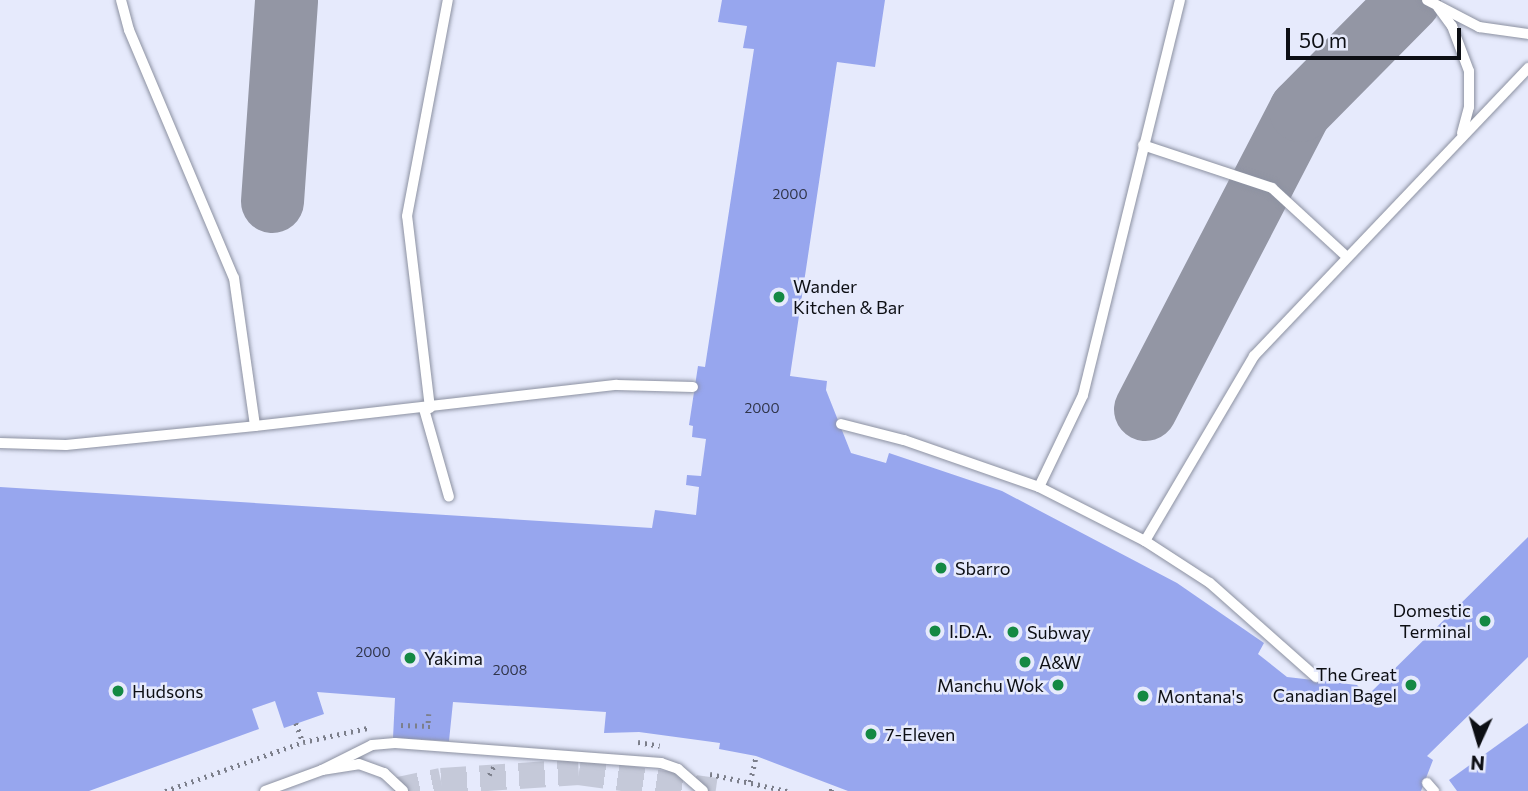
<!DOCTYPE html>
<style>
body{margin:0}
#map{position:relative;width:1528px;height:791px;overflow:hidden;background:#e6eafc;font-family:Commissioner,sans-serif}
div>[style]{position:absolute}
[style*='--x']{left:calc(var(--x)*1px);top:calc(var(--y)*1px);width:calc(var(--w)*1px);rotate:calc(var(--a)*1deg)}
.taxiway>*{height:63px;margin:-31.5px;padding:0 31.5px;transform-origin:31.5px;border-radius:31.5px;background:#9396a4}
.building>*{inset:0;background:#97a6ee}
.secondary-tunnel>*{height:26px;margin-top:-13px;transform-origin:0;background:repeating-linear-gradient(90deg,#c5c9d9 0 26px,transparent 0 39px)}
.path>*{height:4.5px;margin-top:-2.25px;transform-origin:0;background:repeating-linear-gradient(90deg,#7c7f8b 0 2px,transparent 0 7px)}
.roads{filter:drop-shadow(0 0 2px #8c91a1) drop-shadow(0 0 2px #8c91a1)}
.lane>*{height:10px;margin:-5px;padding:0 5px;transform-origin:5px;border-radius:5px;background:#fff}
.dots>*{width:19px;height:19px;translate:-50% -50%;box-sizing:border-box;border:4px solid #e6eafc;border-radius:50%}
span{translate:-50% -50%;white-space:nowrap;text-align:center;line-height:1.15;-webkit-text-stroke:5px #e6eafc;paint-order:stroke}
.number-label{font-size:14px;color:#30354a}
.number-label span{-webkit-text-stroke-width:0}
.poi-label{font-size:18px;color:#0d0f14}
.left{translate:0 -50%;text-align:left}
.right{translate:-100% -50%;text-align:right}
.north{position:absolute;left:1444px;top:707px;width:70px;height:70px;-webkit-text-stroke:5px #e6eafc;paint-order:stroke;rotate:184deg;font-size:19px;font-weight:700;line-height:28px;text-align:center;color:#0d0f14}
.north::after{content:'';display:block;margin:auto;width:24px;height:32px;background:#0d0f14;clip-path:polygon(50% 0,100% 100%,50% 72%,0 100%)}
.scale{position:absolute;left:1286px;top:28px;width:175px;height:32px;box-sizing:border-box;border:4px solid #0d0f14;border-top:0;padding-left:9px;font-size:21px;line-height:24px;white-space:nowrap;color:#0d0f14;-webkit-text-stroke:5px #e6eafc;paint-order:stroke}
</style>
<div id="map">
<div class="taxiway">
<div style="--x:272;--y:201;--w:201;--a:-86"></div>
<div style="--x:1145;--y:409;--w:337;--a:-62.6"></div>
<div style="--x:1300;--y:110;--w:155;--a:-45.3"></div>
</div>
<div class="building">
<div style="clip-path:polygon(722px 0,885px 0,875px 67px,837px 62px,790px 376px,827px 381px,826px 390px,851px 453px,886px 463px,889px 453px,1002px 491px,1177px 583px,1264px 643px,1258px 654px,1287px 677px,1357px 685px,1367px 696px,1528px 537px,1528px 657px,1427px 756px,1433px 760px,1421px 791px,848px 791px,756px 756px,719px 749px,720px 743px,639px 732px,604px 733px,606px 712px,453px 702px,449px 741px,393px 738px,395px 698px,317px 692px,324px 714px,284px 728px,275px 701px,252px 709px,259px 729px,89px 791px,0 791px,0 487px,652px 528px,655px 510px,696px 515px,699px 487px,686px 485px,687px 475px,701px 476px,706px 439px,692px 437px,693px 426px,689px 425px,698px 366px,705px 367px,754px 49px,743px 48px,747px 26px,718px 22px)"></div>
<div style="clip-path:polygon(1528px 723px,1528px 791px,1457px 791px,1449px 780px)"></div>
</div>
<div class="secondary-tunnel">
<div style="--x:394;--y:791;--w:48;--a:-12"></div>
<div style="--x:441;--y:781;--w:138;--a:-3.7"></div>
<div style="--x:579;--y:772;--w:138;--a:7.9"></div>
</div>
<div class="path">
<div style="--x:429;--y:714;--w:13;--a:94"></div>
<div style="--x:428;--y:727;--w:6;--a:0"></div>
<div style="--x:296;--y:723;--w:20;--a:70"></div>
<div style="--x:303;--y:742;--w:66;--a:-12.2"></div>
<div style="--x:401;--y:725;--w:23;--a:2"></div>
<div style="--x:638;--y:742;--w:22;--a:10"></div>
<div style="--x:710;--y:774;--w:79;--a:12.4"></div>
<div style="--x:489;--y:775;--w:10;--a:-61"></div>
<div style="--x:750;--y:782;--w:27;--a:-77"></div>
<div style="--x:165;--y:791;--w:146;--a:-19.5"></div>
<div style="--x:831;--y:791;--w:5;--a:-79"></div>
</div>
<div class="roads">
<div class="lane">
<div style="--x:121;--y:0;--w:31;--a:75"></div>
<div style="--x:129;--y:30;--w:269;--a:67.1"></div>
<div style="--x:234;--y:278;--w:149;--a:81.9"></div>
<div style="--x:255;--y:426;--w:364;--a:-6.5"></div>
<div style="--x:617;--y:385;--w:76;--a:1.5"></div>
<div style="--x:1427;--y:0;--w:59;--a:27.4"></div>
<div style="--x:1479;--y:27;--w:49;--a:8.1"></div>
<div style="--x:1438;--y:7;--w:24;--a:54"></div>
<div style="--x:1452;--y:26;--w:48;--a:69.3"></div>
<div style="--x:1469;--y:71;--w:36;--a:90"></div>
<div style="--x:1469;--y:107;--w:27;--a:105"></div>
<div style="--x:1143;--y:145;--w:136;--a:18.4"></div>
<div style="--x:1272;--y:188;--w:100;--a:42.6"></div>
<div style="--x:430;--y:408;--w:193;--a:-96.8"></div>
<div style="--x:407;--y:216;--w:220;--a:-79.3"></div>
<div style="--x:424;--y:409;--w:91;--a:74.1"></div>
<div style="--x:841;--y:424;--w:65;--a:14.3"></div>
<div style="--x:904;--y:440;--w:143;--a:19.2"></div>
<div style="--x:1039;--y:487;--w:102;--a:-64.4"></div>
<div style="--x:1083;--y:395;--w:407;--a:-76.2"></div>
<div style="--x:0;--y:443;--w:66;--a:1.7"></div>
<div style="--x:66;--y:445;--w:190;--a:-5.7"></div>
<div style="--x:1039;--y:487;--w:119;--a:27"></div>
<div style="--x:1145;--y:541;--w:77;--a:32.9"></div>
<div style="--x:1210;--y:583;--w:142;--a:41.6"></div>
<div style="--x:1145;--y:541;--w:215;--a:-59.5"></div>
<div style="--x:1254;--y:356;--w:398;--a:-46.4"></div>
<div style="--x:322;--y:770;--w:56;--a:-26.6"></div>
<div style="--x:372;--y:745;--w:23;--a:-5"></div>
<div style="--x:395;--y:743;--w:267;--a:4.3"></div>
<div style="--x:661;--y:763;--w:18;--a:19"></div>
<div style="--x:678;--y:769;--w:33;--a:41"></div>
<div style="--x:1427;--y:783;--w:11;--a:49"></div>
<div style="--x:265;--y:791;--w:61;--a:-20.2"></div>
<div style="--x:322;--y:770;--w:37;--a:-9"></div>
<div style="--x:359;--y:764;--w:27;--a:20"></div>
<div style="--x:384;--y:773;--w:26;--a:43"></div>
</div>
</div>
<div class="dots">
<div style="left:779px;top:297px;background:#148943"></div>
<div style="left:941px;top:568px;background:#148943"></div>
<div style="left:1485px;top:621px;background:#148943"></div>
<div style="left:935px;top:631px;background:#148943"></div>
<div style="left:1013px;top:632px;background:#148943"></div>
<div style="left:410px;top:658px;background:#148943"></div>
<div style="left:1025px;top:662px;background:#148943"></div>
<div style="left:1058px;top:685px;background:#148943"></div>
<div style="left:1411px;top:685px;background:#148943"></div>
<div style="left:118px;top:691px;background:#148943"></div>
<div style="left:1143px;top:696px;background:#148943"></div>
<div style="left:871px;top:734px;background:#148943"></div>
</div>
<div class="number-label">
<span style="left:790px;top:194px">2000</span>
<span style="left:762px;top:408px">2000</span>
<span style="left:373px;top:652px">2000</span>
<span style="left:510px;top:670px">2008</span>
</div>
<div class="poi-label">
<span class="left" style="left:793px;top:297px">Wander<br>Kitchen &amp; Bar</span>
<span class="left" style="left:955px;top:568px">Sbarro</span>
<span class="right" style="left:1471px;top:621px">Domestic<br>Terminal</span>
<span class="left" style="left:949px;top:631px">I.D.A.</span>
<span class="left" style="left:1027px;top:632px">Subway</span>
<span class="left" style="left:424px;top:658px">Yakima</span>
<span class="left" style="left:1039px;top:662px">A&amp;W</span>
<span class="right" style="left:1397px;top:685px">The Great<br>Canadian Bagel</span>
<span class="right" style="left:1044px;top:685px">Manchu Wok</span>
<span class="left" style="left:132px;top:691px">Hudsons</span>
<span class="left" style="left:1157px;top:696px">Montana's</span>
<span class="left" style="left:885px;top:734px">7-Eleven</span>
</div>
<div class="north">N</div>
<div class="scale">50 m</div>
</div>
